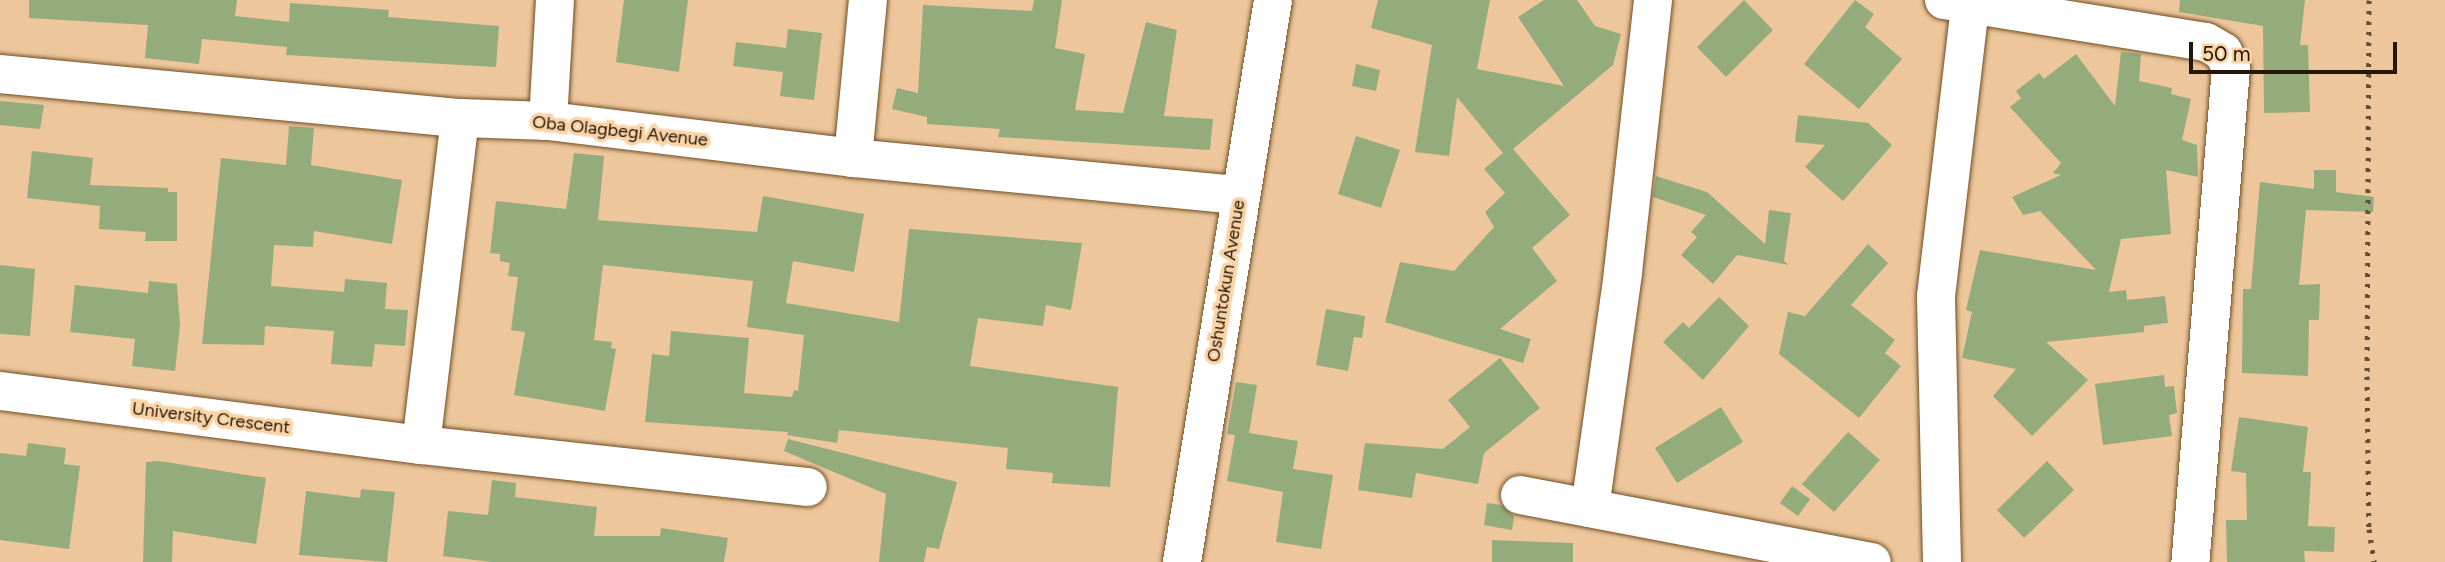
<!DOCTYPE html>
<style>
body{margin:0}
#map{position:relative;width:2445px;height:562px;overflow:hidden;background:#edc69b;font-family:Figtree,sans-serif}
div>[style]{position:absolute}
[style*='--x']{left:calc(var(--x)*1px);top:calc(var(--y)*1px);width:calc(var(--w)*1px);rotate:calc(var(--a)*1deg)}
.building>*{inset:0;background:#94ac7c}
.roads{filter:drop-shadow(0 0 2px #6f4e25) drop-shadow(0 0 2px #6f4e25)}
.minor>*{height:38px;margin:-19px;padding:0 19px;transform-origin:19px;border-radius:19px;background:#fff}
.major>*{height:38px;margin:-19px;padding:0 19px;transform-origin:19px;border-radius:19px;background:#fff}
.rail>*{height:5px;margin-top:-2.5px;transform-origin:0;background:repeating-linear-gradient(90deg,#654f36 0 3.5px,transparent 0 10.5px)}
span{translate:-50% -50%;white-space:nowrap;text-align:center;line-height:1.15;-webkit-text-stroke:7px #fad3a7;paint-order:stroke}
.street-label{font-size:18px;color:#251706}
.scale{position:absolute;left:2189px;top:42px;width:208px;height:32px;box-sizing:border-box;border:4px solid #251706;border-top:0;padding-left:9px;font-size:21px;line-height:24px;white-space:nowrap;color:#251706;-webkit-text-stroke:5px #fad3a7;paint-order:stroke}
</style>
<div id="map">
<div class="building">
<div style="clip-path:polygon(29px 0,237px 0,235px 16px,289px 22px,290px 3px,389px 10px,388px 17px,499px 26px,496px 67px,286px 55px,287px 47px,202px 39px,199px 64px,145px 58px,148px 25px,29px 18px)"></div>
<div style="clip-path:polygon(624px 0,688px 0,679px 72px,616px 62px)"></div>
<div style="clip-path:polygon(1034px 0,1062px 0,1055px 48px,1085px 54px,1075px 110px,1123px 113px,1146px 22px,1177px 30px,1164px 116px,1213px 119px,1210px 150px,998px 137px,1000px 129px,927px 124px,927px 117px,892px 109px,897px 88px,918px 93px,923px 5px,1032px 11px)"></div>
<div style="clip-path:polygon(1378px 0,1490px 0,1477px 69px,1564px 86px,1518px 17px,1544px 0,1577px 0,1595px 26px,1621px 34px,1613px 65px,1513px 149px,1570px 215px,1532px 248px,1557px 281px,1500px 329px,1531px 339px,1523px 363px,1385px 322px,1400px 262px,1454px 271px,1494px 227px,1485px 212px,1505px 193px,1484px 169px,1503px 153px,1457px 97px,1449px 156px,1415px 152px,1432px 45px,1371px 28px)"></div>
<div style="clip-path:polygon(1744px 0,1773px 30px,1726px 77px,1697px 47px)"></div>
<div style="clip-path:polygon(1855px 0,1874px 14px,1865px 27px,1902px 59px,1859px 109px,1804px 64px)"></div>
<div style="clip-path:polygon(2180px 0,2305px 0,2300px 45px,2308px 45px,2310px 112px,2264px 113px,2263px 26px,2179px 12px)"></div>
<div style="clip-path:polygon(788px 29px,822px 33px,814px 100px,780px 96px,783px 72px,733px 66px,736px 42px,786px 48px)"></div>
<div style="clip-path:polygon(2121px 52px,2141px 54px,2139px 81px,2172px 88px,2171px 94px,2191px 99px,2182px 140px,2197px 145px,2198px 177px,2166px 170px,2171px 234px,2121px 239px,2109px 292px,2126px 290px,2127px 300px,2165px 296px,2168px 323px,2144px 326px,2144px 332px,2046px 342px,2088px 380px,2032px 436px,1993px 396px,2016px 369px,1962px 358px,1972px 312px,1966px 310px,1980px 250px,2096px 270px,2040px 211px,2023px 215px,2012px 197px,2061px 175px,2053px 173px,2061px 163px,2010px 107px,2021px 98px,2016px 91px,2039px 73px,2044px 79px,2076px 54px,2115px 106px)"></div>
<div style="clip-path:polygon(1356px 64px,1380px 70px,1376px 91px,1352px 86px)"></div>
<div style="clip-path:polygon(0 101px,44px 105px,40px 129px,0 125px)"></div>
<div style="clip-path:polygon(1798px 115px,1868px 123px,1892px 145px,1843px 201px,1805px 167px,1825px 145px,1795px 142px)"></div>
<div style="clip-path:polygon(289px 126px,314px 128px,311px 165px,402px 180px,392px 244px,314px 231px,313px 247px,274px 245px,271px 286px,344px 292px,345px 279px,387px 283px,385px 309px,408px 310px,405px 346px,375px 344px,372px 367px,331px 364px,334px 331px,265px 326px,264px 345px,202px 344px,221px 158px,286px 165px)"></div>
<div style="clip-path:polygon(1356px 136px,1400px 150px,1381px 208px,1338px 194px)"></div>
<div style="clip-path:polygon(32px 151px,93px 158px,90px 185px,168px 188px,168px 192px,177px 192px,177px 241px,145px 241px,146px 232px,99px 229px,100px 206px,27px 198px)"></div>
<div style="clip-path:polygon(574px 153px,604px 156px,598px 220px,757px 232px,763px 196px,864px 214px,854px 272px,793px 261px,786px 303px,899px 322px,909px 229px,1082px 243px,1071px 310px,1046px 305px,1043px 326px,978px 318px,970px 366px,1118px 387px,1110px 487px,1052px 483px,1053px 473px,1006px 469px,1008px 448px,839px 430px,837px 443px,787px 435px,788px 432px,645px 422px,652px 354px,669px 356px,671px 331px,749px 338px,744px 393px,792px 397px,794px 390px,798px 391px,804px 335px,747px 327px,753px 281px,603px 265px,594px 340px,612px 342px,611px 348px,616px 349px,605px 411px,514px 395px,525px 332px,511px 330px,518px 277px,508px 276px,510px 263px,500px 261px,500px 254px,490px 253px,496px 201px,566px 209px)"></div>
<div style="clip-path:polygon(2314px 170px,2336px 170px,2336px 192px,2374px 197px,2373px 212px,2306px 210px,2299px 285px,2320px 284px,2319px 320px,2309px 320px,2308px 376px,2242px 373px,2243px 289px,2251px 289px,2260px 182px,2314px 189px)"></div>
<div style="clip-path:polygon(1656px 176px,1707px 192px,1765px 244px,1769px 210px,1791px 213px,1784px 261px,1789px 265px,1737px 255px,1713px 284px,1681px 255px,1697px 237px,1691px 232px,1706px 215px,1653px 197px)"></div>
<div style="clip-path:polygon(1868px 244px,1888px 263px,1851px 305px,1895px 340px,1885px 353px,1901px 366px,1859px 418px,1779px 354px,1788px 312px,1805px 316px)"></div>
<div style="clip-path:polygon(0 265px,35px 269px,30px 336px,0 334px)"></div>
<div style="clip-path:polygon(149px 281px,177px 284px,180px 325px,175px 371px,132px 366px,135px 339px,70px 332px,75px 285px,148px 293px)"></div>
<div style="clip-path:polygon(1719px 297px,1749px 326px,1703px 380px,1663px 342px,1683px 322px,1689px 328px)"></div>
<div style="clip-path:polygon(1326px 309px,1365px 316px,1362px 338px,1354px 337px,1348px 371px,1316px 365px)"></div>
<div style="clip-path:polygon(1500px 358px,1540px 408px,1484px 453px,1478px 484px,1416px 473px,1412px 498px,1358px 490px,1365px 443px,1443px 449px,1470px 427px,1448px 400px)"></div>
<div style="clip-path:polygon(2164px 375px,2165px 387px,2174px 386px,2177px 413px,2169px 415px,2172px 436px,2103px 445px,2095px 384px)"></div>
<div style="clip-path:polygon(1236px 382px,1257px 385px,1249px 433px,1298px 441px,1293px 469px,1333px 475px,1321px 549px,1276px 542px,1283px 492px,1227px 481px,1235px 435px,1227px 434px)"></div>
<div style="clip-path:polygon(1721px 407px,1743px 442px,1677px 483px,1655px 448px)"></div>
<div style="clip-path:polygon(2239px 417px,2308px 427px,2303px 472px,2311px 472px,2308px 526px,2335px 527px,2334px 552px,2304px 551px,2305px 562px,2227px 562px,2226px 520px,2247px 520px,2246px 473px,2231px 471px)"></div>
<div style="clip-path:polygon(1848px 432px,1880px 460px,1834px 512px,1802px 484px)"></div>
<div style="clip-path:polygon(788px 439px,957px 482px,939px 549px,927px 547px,924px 562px,879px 562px,886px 494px,784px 451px)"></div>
<div style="clip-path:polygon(28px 443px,66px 448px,64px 464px,80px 466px,69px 549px,0 540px,0 453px,26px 456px)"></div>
<div style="clip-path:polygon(159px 461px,266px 478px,256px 544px,173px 531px,172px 562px,143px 562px,146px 462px)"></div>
<div style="clip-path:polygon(2047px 461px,2074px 490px,2024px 538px,1997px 510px)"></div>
<div style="clip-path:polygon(492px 480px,516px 483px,515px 497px,597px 507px,594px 536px,660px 536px,661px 528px,728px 538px,724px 562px,491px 562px,443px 556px,448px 511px,488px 515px)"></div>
<div style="clip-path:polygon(1792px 486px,1810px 499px,1798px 516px,1780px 503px)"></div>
<div style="clip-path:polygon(361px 489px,395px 492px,387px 562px,299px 555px,306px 491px,360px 498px)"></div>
<div style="clip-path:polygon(1487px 503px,1501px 505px,1514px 516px,1512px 530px,1484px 525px)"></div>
<div style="clip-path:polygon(1492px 540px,1573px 543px,1573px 562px,1492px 562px)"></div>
</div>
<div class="roads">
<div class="minor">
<div style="--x:1944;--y:0;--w:265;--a:9.1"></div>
<div style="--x:2206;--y:42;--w:20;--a:30"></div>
<div style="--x:2223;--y:52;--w:18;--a:63"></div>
<div style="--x:2231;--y:68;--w:496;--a:94.7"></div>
<div style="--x:0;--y:74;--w:462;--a:5.5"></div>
<div style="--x:460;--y:118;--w:88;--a:2"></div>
<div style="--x:548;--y:121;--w:307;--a:6.9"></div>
<div style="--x:853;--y:158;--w:389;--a:5.5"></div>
<div style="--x:548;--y:121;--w:121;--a:-86.7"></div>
<div style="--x:853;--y:158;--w:159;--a:-84.6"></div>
<div style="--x:0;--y:391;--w:424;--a:7.3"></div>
<div style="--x:421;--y:445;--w:389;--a:6.2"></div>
<div style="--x:421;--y:445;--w:329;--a:-83.2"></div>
<div style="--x:1520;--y:495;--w:358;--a:10.8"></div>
<div style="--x:1590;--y:508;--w:238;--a:-82"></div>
<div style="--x:1623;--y:272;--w:274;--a:-83.7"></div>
<div style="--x:1942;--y:562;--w:266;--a:-91.3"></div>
<div style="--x:1936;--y:296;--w:293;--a:-83.3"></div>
</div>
<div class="major">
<div style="--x:1182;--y:562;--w:569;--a:-80.8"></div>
</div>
</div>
<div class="rail">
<div style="--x:2369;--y:0;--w:376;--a:90.3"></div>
<div style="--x:2367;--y:376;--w:153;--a:89.3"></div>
<div style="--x:2369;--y:529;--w:33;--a:81"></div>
</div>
<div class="street-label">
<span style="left:620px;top:131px;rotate:6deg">Oba Olagbegi Avenue</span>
<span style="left:1226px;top:281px;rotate:-81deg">Oshuntokun Avenue</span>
<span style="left:211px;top:418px;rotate:7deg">University Crescent</span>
</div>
<div class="scale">50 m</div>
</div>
